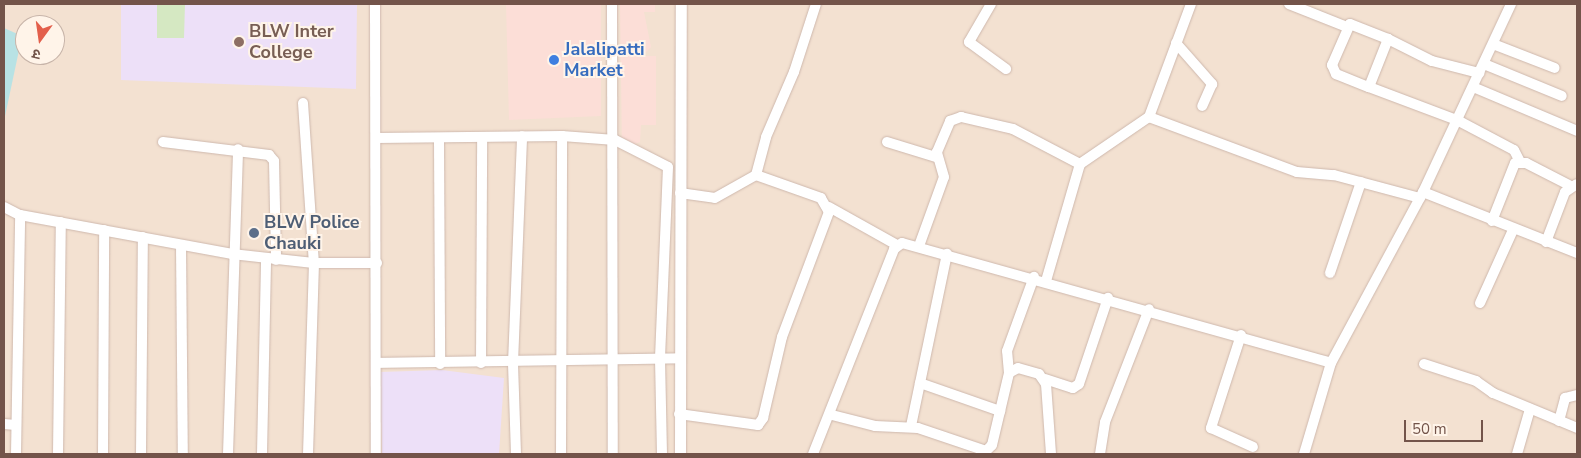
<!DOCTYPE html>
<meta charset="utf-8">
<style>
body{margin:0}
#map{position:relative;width:1581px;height:458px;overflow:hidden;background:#fbf0e3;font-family:"Nunito Sans","Noto Sans Devanagari",sans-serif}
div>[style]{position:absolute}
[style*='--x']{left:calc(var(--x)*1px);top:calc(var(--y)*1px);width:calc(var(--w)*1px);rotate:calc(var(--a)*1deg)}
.residential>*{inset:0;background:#f3e1d1}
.commercial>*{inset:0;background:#fcded7}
.education>*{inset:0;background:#ede0f8}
.green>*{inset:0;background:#d5e8c2}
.water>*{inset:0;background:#b8e2e4}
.roads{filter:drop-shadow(0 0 1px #ceb8ad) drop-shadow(0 0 1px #ceb8ad)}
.minor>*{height:10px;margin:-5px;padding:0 5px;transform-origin:5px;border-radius:5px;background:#fff}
.tertiary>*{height:11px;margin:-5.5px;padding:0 5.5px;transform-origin:5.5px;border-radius:5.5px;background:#fff}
.dots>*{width:14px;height:14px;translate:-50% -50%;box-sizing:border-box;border:2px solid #fff4e9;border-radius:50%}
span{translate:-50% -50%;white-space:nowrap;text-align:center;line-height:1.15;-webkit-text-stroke:4px #fff4e9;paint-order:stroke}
.education-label{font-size:18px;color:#785e54;font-weight:700}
.left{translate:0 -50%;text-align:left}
.shop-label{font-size:18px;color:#366cbe;font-weight:700}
.service-label{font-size:18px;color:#4e5e75;font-weight:700}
.frame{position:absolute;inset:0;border:5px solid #73544a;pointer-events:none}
.north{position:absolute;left:15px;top:15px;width:50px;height:50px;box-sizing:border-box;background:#fff4e9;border:1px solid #c7b4a9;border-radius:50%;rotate:194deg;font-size:14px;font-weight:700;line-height:20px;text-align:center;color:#73544a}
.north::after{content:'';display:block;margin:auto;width:18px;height:22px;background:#e35f4b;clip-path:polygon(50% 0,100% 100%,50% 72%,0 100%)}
.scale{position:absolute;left:1404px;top:420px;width:79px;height:22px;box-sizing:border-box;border:2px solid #73544a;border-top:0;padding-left:6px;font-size:15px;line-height:18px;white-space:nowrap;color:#73544a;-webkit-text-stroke:4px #fff4e9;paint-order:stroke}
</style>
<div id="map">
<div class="residential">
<div style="clip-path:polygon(evenodd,4px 4px,1577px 4px,1577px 454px,4px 454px,4px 4px,25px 25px,55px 25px,55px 55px,25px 55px,25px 25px)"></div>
</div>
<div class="commercial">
<div style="clip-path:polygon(506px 4px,601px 4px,601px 116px,509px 120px)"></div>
<div style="clip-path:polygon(620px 4px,655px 4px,655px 12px,644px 12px,651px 47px,642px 56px,656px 56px,656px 125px,641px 125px,640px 142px,622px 149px)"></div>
</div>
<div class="education">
<div style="clip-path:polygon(121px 4px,357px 4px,356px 89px,121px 80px)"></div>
<div style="clip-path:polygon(442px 370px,504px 378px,499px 454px,382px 454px,380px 372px)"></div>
</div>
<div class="green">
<div style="clip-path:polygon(157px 4px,185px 4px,184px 38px,157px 38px)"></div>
</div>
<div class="water">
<div style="clip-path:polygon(4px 28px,22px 36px,4px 121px)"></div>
</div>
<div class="roads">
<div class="minor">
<div style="--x:375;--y:4;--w:450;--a:89.9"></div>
<div style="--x:612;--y:4;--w:450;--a:89.9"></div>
<div style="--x:991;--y:4;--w:44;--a:120.1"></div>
<div style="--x:969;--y:42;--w:46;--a:36.1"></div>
<div style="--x:1191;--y:4;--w:121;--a:110.4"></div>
<div style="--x:1149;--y:117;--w:158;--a:20.4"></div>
<div style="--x:1297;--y:172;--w:37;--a:5"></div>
<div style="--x:1334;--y:175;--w:89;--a:15"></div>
<div style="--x:1289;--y:4;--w:62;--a:21.6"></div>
<div style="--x:1388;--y:39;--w:49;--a:26.6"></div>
<div style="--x:1432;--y:61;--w:49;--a:14.3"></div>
<div style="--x:1176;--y:43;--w:55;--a:48.7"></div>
<div style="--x:1212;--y:84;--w:24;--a:114"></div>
<div style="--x:1493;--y:44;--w:66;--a:21.2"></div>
<div style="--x:1484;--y:64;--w:84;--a:22.3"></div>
<div style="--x:1369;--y:87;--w:52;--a:-68.4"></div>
<div style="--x:1388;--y:39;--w:41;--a:-158.5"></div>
<div style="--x:1350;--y:24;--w:45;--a:113.7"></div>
<div style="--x:1332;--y:65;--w:10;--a:66"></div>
<div style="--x:1336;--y:74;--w:35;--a:22"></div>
<div style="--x:1369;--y:87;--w:94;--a:20.6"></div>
<div style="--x:1457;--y:120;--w:64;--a:27.8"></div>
<div style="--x:1514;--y:150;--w:13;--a:63"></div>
<div style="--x:1473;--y:87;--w:113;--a:22.9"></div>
<div style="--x:303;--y:103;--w:160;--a:86.1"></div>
<div style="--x:314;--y:263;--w:191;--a:91.8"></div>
<div style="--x:376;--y:138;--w:186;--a:-0.6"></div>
<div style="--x:439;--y:140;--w:224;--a:89.7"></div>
<div style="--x:163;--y:142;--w:107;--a:7"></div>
<div style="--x:269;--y:155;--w:8;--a:50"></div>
<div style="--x:274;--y:161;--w:99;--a:88.8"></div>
<div style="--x:887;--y:142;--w:51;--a:17"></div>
<div style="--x:1080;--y:164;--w:83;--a:-34.3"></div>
<div style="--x:1423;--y:192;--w:166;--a:21.6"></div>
<div style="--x:680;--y:193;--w:35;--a:8"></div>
<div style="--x:715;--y:198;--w:47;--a:-29.3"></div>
<div style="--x:4;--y:207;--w:18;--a:27"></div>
<div style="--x:20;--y:215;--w:216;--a:10.4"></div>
<div style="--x:232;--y:254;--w:82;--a:6.3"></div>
<div style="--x:314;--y:263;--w:63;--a:0"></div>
<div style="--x:829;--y:207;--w:78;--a:29.2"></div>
<div style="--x:1492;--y:221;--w:62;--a:-68.4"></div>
<div style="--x:1515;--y:163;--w:11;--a:0"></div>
<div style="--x:1526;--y:163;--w:48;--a:27.1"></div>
<div style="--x:1546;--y:242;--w:53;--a:-69.2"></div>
<div style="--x:1565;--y:192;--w:14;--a:-34"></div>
<div style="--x:181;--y:245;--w:209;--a:89.5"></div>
<div style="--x:919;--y:246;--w:73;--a:-70.1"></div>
<div style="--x:944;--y:177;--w:26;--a:-106"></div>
<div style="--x:937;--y:152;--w:34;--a:-67"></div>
<div style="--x:950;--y:121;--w:12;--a:-20"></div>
<div style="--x:961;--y:117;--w:53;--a:13"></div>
<div style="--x:1013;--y:129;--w:76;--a:27.6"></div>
<div style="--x:1080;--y:164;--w:122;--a:106.2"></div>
<div style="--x:1330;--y:273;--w:96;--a:-71.2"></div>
<div style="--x:1480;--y:303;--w:80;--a:-65.7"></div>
<div style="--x:1241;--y:335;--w:98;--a:107.9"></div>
<div style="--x:1211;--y:428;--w:46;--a:24.3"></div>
<div style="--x:376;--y:363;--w:304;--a:-0.9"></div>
<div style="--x:481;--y:363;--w:225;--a:-89.7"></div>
<div style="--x:1424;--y:364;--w:55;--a:18.1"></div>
<div style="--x:1476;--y:381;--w:21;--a:35"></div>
<div style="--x:1493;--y:393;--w:91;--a:22.6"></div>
<div style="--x:1009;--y:373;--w:22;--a:-95"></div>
<div style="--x:1007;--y:351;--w:79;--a:-70"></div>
<div style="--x:1045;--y:379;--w:29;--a:18"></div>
<div style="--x:1073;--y:388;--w:7;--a:-34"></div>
<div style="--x:1079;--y:384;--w:91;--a:-71.4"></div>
<div style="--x:920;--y:383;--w:85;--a:19.3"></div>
<div style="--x:679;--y:414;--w:80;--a:7.9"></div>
<div style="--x:758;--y:425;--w:9;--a:-54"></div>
<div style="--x:763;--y:418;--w:83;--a:-76.8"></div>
<div style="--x:782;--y:337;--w:134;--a:-69.4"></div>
<div style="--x:829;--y:212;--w:16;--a:-120"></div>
<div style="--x:821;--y:198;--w:69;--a:-160.5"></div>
<div style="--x:756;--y:175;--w:39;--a:-75"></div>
<div style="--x:766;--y:137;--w:71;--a:-66.7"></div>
<div style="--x:794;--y:72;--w:71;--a:-72.1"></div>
<div style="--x:832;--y:415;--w:44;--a:14.3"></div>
<div style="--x:875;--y:426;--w:43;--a:2.7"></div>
<div style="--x:918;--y:428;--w:72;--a:18.7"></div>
<div style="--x:986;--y:451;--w:8;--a:-45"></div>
<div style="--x:992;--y:445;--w:74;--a:-76.7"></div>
<div style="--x:1009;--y:373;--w:10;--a:-29"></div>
<div style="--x:1018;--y:368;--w:22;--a:16"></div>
<div style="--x:1039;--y:374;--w:12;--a:55"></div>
<div style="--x:1046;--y:384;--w:70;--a:85.9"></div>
<div style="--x:1559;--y:421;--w:24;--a:-75"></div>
<div style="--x:1565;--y:398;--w:12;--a:-14"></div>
<div style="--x:4;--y:424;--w:12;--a:5"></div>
<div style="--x:911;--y:426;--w:176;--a:-78.2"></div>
<div style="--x:16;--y:454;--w:239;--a:-89"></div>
<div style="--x:58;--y:454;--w:232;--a:-89.3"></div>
<div style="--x:103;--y:454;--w:224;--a:-89.7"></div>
<div style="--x:141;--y:454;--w:217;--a:-89.5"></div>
<div style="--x:228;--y:454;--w:305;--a:-88.1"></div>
<div style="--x:262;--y:454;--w:195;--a:-88.8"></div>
<div style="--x:516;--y:454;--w:91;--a:-91.9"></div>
<div style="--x:513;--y:363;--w:227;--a:-87.7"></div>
<div style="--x:561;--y:454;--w:318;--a:-89.8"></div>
<div style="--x:562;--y:136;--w:53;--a:4.3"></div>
<div style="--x:615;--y:140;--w:59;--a:27"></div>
<div style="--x:668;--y:167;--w:192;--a:92.4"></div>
<div style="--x:660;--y:359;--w:95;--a:88.8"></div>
<div style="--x:813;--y:454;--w:220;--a:-68.4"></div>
<div style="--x:894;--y:249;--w:10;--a:-37"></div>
<div style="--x:902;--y:243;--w:445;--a:15.6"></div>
<div style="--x:1331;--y:363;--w:194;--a:-61.7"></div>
<div style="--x:1423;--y:192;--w:208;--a:-64.9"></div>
<div style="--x:1100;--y:454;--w:32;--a:-81"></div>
<div style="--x:1105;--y:422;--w:121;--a:-68.7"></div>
<div style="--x:1304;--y:454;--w:95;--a:-73.5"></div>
<div style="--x:1517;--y:454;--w:47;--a:-73.9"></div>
</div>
<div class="tertiary">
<div style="--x:680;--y:454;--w:450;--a:-89.9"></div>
</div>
</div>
<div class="dots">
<div style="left:239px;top:42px;background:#8d6e63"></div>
<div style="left:554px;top:60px;background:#3f7fe0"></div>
<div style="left:254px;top:233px;background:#5c6f8a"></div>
</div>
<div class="education-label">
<span class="left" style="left:249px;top:42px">BLW Inter<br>College</span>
</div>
<div class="shop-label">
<span class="left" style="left:564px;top:60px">Jalalipatti<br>Market</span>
</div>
<div class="service-label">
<span class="left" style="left:264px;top:233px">BLW Police<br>Chauki</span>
</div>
<div class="frame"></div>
<div class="north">उ</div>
<div class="scale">50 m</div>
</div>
